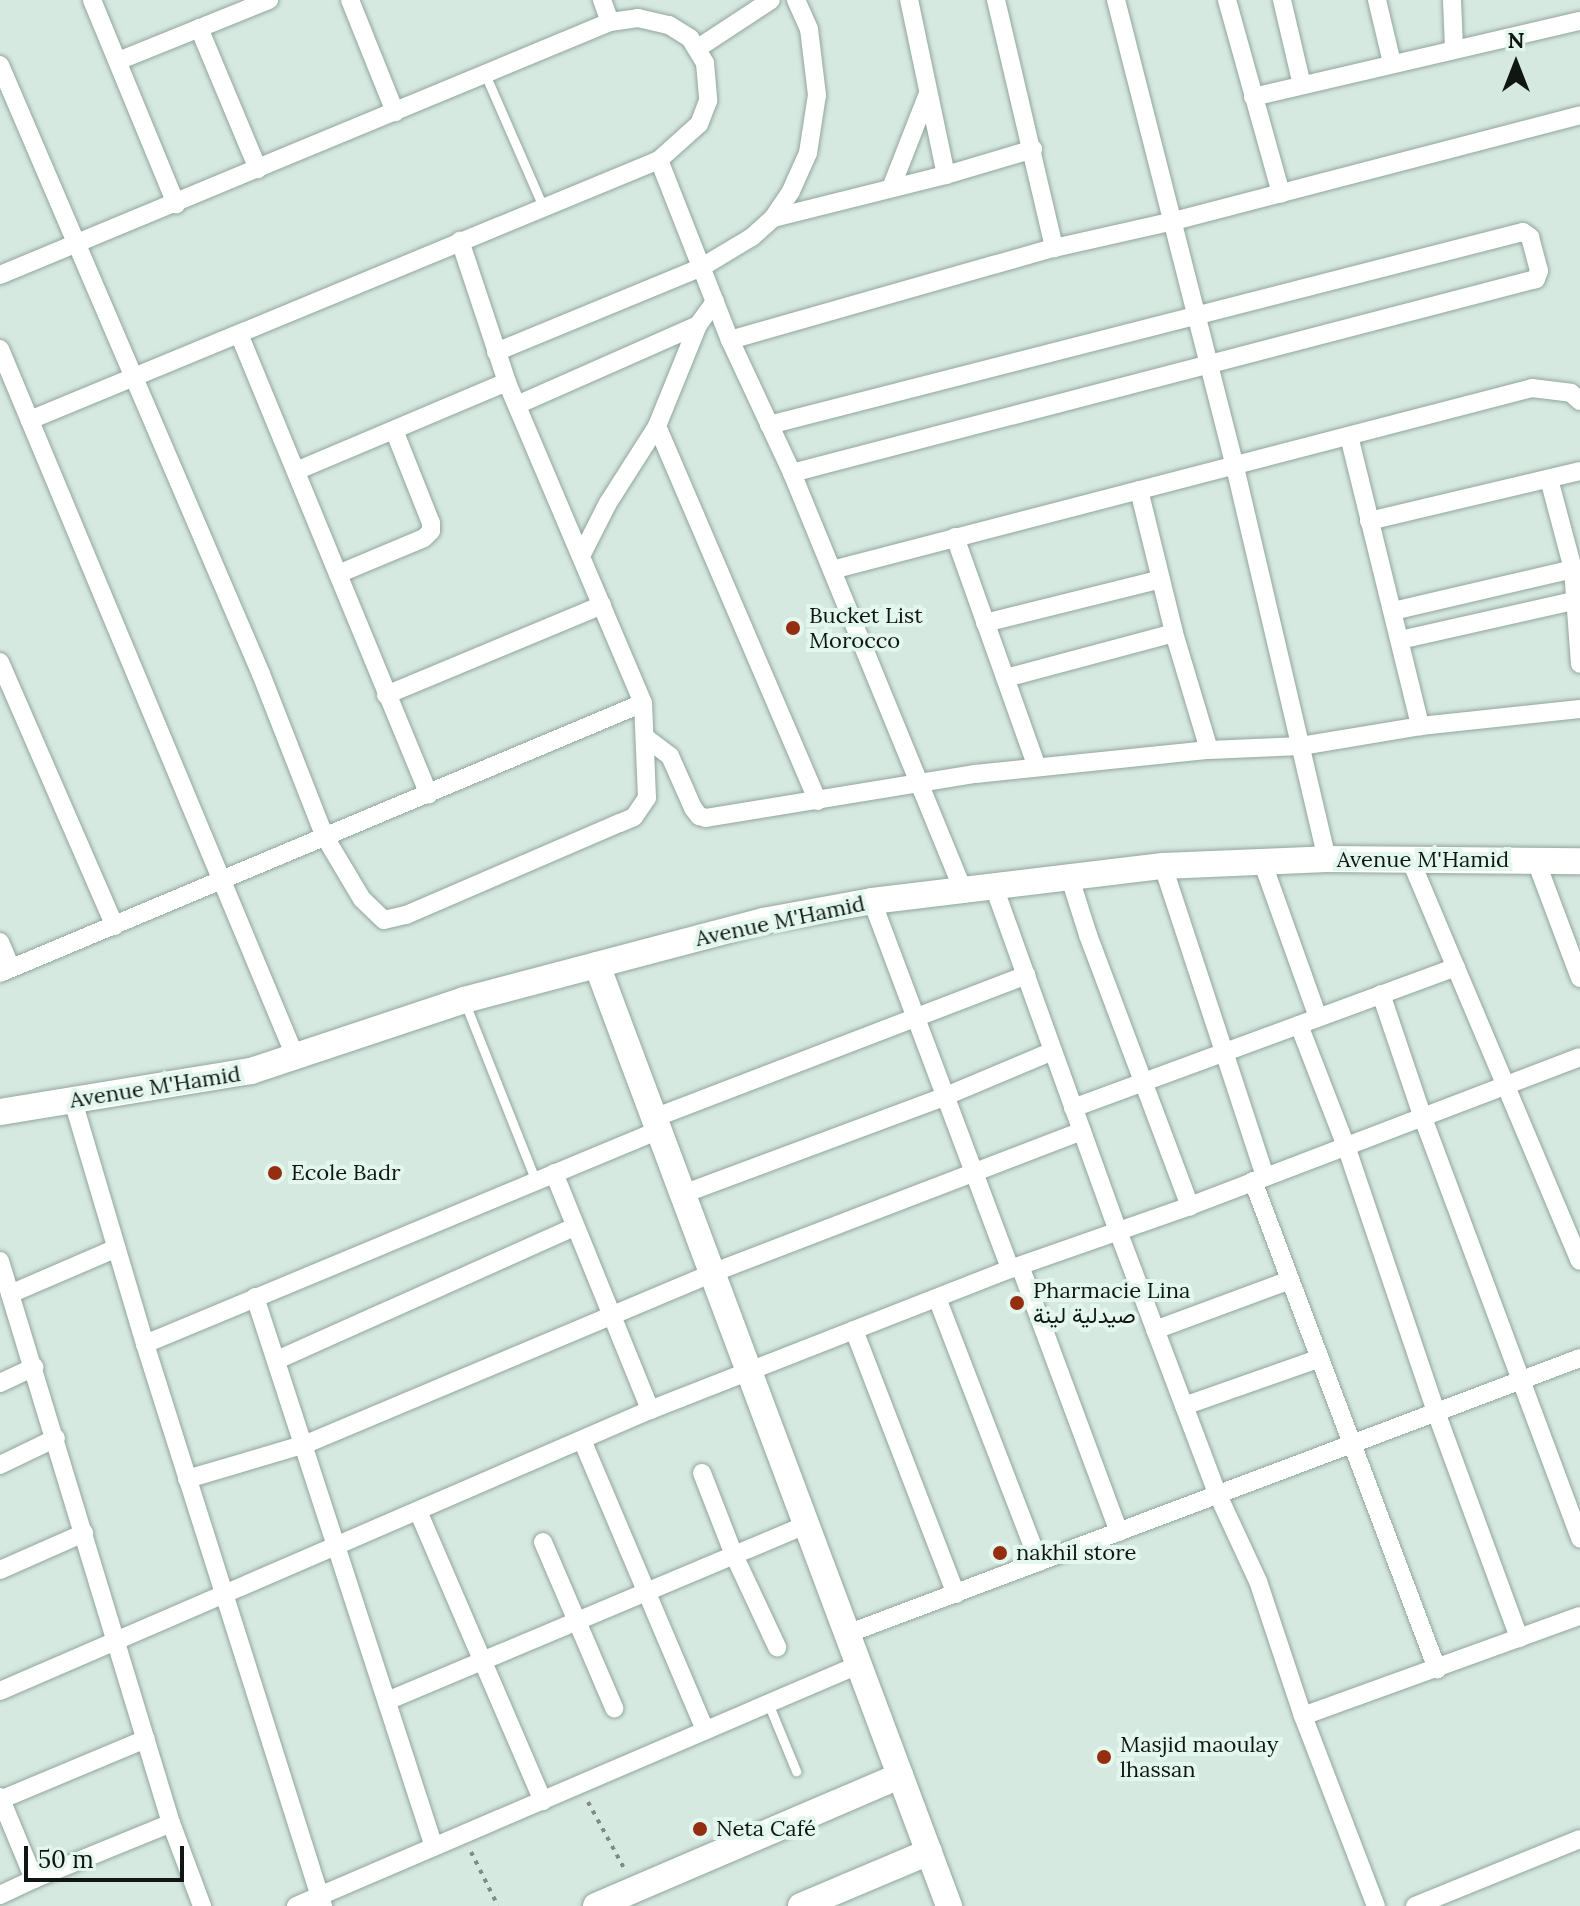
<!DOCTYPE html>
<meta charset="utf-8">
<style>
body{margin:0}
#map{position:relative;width:1580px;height:1906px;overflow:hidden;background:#d6e9e1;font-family:Lora,Vazirmatn,serif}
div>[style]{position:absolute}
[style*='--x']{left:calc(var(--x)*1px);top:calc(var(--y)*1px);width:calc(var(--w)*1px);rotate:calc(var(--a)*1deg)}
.path>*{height:4px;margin-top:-2px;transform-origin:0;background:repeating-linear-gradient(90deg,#7e8c86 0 4px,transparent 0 10px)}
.roads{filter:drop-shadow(0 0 2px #92a59d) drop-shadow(0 0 2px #92a59d)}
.lane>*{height:9px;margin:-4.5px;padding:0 4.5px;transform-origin:4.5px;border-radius:4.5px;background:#fff}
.street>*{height:18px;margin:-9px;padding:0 9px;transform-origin:9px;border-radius:9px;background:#fff}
.secondary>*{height:26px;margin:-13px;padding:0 13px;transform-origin:13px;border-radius:13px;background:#fff}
.dots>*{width:22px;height:22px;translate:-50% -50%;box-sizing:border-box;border:4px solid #e3f7ee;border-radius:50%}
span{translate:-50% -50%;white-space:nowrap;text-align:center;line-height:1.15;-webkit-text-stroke:8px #e3f7ee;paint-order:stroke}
.poi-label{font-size:22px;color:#0f1613}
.left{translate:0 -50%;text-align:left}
.street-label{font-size:22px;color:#0f1613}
.north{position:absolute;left:1476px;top:24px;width:80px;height:80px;-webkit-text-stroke:6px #e3f7ee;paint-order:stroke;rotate:0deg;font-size:22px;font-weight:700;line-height:32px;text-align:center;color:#0f1613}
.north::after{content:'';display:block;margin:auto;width:28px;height:36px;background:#0f1613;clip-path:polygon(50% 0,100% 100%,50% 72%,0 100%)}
.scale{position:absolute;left:24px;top:1846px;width:160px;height:36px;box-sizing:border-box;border:4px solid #0f1613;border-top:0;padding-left:10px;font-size:24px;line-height:28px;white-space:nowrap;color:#0f1613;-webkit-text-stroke:6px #e3f7ee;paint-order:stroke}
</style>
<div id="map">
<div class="path">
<div style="--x:588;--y:1802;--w:75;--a:61.4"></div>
<div style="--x:471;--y:1852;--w:60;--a:63.4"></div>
</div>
<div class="roads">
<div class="lane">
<div style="--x:485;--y:74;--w:145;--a:66.4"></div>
<div style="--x:465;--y:1003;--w:192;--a:68.3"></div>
<div style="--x:768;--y:1703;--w:74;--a:67.6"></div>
</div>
<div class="street">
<div style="--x:92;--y:0;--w:221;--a:67.6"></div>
<div style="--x:350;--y:0;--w:121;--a:68.1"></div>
<div style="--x:602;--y:0;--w:23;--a:70"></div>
<div style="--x:996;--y:0;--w:255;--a:76.8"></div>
<div style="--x:1116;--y:0;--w:482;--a:75.7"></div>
<div style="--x:1235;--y:467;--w:403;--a:76.8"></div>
<div style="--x:1227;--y:0;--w:201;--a:74.4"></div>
<div style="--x:1282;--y:0;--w:87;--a:76.8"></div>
<div style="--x:1377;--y:0;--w:65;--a:76.6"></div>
<div style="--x:1452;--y:0;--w:47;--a:87.6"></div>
<div style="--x:199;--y:28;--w:153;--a:67.3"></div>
<div style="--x:698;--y:48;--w:87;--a:-33.3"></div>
<div style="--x:118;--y:61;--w:163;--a:-22"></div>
<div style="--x:0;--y:65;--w:663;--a:66.8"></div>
<div style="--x:261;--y:674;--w:175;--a:68.6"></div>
<div style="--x:325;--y:837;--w:72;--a:59.2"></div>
<div style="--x:362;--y:899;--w:30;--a:44"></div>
<div style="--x:384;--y:920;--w:23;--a:-13"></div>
<div style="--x:406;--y:915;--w:233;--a:-23.3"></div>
<div style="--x:620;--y:823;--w:15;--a:-23"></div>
<div style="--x:634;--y:817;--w:23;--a:-56"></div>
<div style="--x:647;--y:798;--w:95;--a:-92.4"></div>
<div style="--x:643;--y:703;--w:349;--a:-113"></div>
<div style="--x:507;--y:382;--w:149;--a:-108.4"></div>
<div style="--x:1253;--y:97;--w:336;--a:-13.1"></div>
<div style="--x:659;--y:160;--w:193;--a:68.5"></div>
<div style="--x:730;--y:340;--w:147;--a:65"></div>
<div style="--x:792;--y:473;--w:448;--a:67.7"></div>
<div style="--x:946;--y:175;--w:91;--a:-16.6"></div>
<div style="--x:891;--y:188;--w:99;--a:-68.6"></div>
<div style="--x:773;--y:218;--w:178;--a:-14"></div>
<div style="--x:946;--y:175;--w:179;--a:-101.9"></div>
<div style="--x:0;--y:275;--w:660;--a:-22.53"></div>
<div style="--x:610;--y:22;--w:28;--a:-8"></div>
<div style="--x:638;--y:18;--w:32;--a:13"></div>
<div style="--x:669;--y:25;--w:25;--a:32"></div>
<div style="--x:690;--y:38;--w:29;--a:59"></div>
<div style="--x:705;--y:63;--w:38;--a:85"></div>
<div style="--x:708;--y:101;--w:25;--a:111"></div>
<div style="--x:699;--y:124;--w:54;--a:138"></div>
<div style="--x:659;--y:160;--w:681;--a:157.54"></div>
<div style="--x:239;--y:334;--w:498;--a:67.6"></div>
<div style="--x:730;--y:340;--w:337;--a:-15.9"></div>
<div style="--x:1054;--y:248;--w:123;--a:-12.7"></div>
<div style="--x:1174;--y:221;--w:420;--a:-14.6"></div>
<div style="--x:0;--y:349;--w:766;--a:67.35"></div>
<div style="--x:496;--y:352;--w:223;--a:-22.4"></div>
<div style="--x:702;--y:267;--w:58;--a:-31"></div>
<div style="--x:752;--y:237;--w:28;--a:-42"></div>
<div style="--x:773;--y:218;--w:32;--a:-56"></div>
<div style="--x:791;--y:191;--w:42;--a:-65.9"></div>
<div style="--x:808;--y:153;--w:59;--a:-81.2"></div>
<div style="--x:817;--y:95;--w:66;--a:-96.9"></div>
<div style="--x:809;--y:29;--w:32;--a:-114"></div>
<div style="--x:517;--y:405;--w:198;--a:-23.8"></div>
<div style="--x:769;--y:425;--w:778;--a:-14.36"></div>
<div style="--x:1523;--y:232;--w:9;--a:36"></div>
<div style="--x:1530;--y:237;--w:35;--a:75"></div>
<div style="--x:1539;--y:271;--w:9;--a:111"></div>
<div style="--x:1536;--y:279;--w:769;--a:165.39"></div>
<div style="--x:657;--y:426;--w:408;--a:66.8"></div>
<div style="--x:1349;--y:436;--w:299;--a:76.2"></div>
<div style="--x:296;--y:471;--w:229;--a:-22.9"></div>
<div style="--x:1549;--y:479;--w:93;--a:75.1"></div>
<div style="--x:1573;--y:569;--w:95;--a:85.8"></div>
<div style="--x:1139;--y:490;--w:147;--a:76.2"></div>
<div style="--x:1174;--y:633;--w:122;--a:73.3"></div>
<div style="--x:1369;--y:521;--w:217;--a:-13.3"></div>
<div style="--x:955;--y:537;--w:244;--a:70.4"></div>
<div style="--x:581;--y:556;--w:59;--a:-63"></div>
<div style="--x:608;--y:503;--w:91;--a:-57.5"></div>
<div style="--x:657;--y:426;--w:109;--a:-67.9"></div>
<div style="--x:698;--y:325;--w:29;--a:-54"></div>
<div style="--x:832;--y:570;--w:723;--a:-14.57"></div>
<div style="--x:1532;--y:388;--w:39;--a:7"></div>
<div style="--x:1571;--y:393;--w:12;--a:42"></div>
<div style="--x:338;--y:574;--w:93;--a:-22.7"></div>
<div style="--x:424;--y:538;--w:10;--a:-45"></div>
<div style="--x:431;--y:531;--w:8;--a:-90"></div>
<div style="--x:431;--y:523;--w:100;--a:-111.7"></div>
<div style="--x:1393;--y:611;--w:185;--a:-13.1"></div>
<div style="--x:985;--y:623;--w:181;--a:-14"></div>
<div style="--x:1400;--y:640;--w:181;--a:-12.7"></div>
<div style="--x:0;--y:662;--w:288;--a:66.5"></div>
<div style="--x:1006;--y:678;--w:174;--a:-15"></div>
<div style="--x:386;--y:695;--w:234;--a:-22.6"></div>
<div style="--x:646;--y:738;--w:30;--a:37"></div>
<div style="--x:670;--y:756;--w:57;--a:66.1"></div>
<div style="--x:693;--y:808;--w:10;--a:53"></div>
<div style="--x:699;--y:816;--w:7;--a:16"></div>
<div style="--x:706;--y:818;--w:273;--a:-9.3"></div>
<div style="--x:975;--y:774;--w:235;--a:-5.9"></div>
<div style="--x:1209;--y:750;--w:92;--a:-2.5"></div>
<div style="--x:1301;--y:746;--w:121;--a:-9.5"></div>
<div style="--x:1420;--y:726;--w:161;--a:-6.1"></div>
<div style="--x:1410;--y:859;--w:436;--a:67.1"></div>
<div style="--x:1262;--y:861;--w:166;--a:70.3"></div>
<div style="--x:1536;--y:861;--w:125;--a:69.4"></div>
<div style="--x:1163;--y:866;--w:324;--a:71.8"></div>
<div style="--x:1069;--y:875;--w:63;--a:72.4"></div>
<div style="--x:1088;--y:935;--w:290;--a:69.4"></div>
<div style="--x:993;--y:884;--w:369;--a:70.2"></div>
<div style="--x:1118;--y:1231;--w:282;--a:69.3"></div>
<div style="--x:1218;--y:1495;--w:95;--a:65.1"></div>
<div style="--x:1258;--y:1581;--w:142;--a:71.6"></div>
<div style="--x:1303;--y:1716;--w:204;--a:69"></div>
<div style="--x:872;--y:901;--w:393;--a:69.4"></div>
<div style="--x:0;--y:942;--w:28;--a:67"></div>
<div style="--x:0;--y:973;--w:697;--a:-22.78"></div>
<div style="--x:1381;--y:994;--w:131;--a:71.3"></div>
<div style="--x:1423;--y:1118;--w:449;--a:69.5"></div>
<div style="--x:1299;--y:1025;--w:130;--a:68.8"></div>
<div style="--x:1346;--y:1146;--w:281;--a:71.3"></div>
<div style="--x:1436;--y:1412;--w:241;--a:69.8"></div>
<div style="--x:73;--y:1101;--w:253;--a:73.5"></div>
<div style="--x:145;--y:1344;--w:590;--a:72.43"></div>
<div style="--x:1073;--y:1108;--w:408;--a:-20.2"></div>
<div style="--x:654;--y:1118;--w:399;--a:-21"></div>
<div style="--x:554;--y:1173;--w:256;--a:67.9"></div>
<div style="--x:1253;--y:1181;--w:522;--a:69.34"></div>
<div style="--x:683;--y:1194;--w:281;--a:-20.4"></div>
<div style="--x:946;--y:1096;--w:116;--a:-22.8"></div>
<div style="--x:0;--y:1261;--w:587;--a:73.08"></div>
<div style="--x:171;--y:1823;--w:89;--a:69.5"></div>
<div style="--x:1020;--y:1266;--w:284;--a:69.6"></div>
<div style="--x:10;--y:1294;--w:116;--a:-23.3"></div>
<div style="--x:255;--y:1297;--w:578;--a:71.97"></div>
<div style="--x:937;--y:1298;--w:283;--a:68.9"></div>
<div style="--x:854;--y:1330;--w:283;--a:68.9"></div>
<div style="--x:1155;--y:1330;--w:144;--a:-20.3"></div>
<div style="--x:145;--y:1344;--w:557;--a:-22.6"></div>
<div style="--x:277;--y:1360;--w:326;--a:-24.1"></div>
<div style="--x:0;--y:1383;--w:38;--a:-25"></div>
<div style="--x:1184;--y:1406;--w:144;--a:-19.4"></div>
<div style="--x:582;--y:1440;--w:315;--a:67"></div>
<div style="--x:0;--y:1465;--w:62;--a:-25.7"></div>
<div style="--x:702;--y:1473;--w:88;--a:68.7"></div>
<div style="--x:734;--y:1555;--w:102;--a:64.9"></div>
<div style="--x:187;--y:1479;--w:124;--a:-16.4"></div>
<div style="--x:306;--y:1444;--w:441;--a:-22.8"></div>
<div style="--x:712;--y:1273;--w:396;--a:-21"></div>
<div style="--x:418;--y:1511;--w:316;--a:66.7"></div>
<div style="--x:543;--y:1542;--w:181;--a:66.8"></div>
<div style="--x:0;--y:1570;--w:92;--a:-23.8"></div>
<div style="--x:847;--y:1634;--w:783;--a:-20.63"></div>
<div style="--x:0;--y:1691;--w:708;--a:-23.38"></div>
<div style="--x:650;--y:1410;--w:387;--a:-21.4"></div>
<div style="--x:1010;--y:1269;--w:191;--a:-19.3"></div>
<div style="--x:1190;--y:1206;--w:417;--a:-20.9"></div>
<div style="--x:387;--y:1701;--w:454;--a:-22.8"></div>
<div style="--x:1303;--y:1716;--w:294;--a:-19.9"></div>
<div style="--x:0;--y:1797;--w:89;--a:67.5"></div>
<div style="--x:34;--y:1879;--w:148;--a:-22.2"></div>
<div style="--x:0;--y:1800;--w:158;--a:-22.7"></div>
<div style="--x:0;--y:1895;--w:38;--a:-25"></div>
<div style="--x:296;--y:1906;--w:611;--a:-23.21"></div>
<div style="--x:1415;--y:1906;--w:178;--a:-22.1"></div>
</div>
<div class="secondary">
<div style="--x:597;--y:965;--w:1005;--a:69.49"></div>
<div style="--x:0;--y:1112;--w:254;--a:-9.3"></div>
<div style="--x:251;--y:1071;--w:225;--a:-18.4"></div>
<div style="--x:464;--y:1000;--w:309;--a:-14.8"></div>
<div style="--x:763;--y:921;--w:111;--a:-10.4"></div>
<div style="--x:872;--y:901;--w:293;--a:-6.9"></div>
<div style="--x:1163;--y:866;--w:164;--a:-2.4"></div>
<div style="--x:1327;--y:859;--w:253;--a:0.5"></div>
<div style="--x:596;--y:1906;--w:331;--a:-23.2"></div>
<div style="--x:801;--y:1906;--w:139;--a:-22.9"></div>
</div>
</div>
<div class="dots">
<div style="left:793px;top:628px;background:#952e10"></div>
<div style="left:275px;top:1173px;background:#952e10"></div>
<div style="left:1017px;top:1303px;background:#952e10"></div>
<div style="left:1000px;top:1553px;background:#952e10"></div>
<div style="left:1104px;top:1757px;background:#952e10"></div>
<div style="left:700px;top:1829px;background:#952e10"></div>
</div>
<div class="poi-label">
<span class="left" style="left:809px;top:628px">Bucket List<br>Morocco</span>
<span class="left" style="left:291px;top:1173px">Ecole Badr</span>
<span class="left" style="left:1033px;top:1303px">Pharmacie Lina<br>صيدلية لينة</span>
<span class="left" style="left:1016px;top:1553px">nakhil store</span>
<span class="left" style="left:1120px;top:1757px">Masjid maoulay<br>lhassan</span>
<span class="left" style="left:716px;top:1829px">Neta Café</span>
</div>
<div class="street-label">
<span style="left:1423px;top:860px">Avenue M'Hamid</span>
<span style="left:780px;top:921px;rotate:-12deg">Avenue M'Hamid</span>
<span style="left:155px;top:1087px;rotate:-9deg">Avenue M'Hamid</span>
</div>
<div class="north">N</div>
<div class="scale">50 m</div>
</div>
